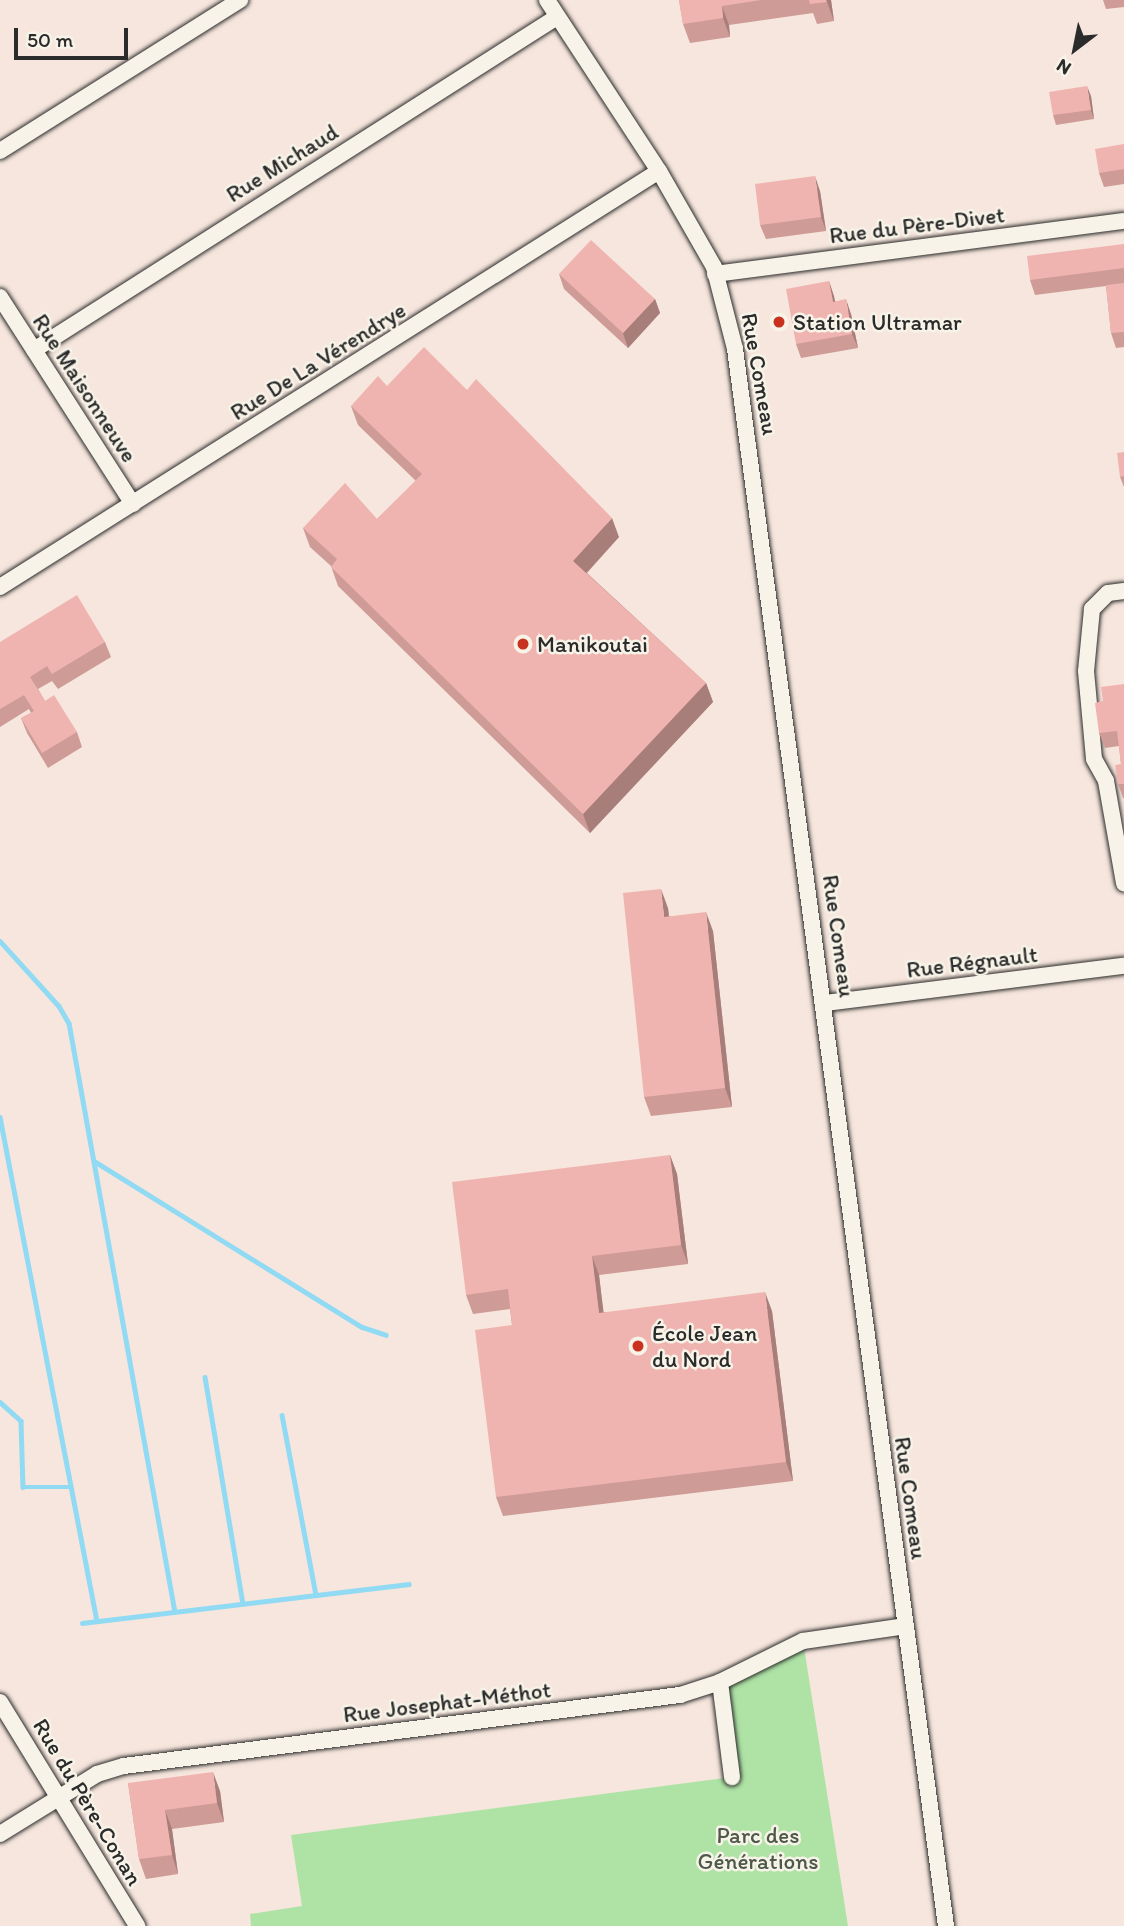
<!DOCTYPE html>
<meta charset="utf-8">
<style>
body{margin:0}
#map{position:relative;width:1124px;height:1926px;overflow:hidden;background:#f6e6dd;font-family:Itim,sans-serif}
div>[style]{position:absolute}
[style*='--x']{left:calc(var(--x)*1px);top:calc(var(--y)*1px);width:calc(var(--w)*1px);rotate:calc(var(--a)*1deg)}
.green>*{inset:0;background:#aee3a5}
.stream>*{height:4.5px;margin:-2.25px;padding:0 2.25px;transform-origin:2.25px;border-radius:2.25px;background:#91daf3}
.roads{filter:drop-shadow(0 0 2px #2b2b2b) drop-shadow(0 0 2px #2b2b2b)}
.minor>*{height:16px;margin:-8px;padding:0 8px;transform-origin:8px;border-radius:8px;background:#f7f3e8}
.wall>*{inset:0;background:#ce9b97}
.shaded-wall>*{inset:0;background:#a87e7b}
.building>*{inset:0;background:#f0b4b0}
.dots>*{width:19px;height:19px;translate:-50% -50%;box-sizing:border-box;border:4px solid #f7f3e8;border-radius:50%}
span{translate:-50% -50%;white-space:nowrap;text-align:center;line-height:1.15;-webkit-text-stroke:5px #f7f3e8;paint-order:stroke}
.street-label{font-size:23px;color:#2b2b2b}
.poi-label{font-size:23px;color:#2b2b2b}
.left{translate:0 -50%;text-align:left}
.park-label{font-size:23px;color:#4c594a}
.north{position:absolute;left:1040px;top:14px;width:70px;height:70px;-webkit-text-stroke:5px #f7f3e8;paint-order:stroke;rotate:212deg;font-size:19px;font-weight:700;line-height:28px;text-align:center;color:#2b2b2b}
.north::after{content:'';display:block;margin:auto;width:24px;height:32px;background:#2b2b2b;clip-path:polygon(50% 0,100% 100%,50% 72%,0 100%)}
.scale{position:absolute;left:14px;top:28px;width:114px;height:32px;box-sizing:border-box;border:4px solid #2b2b2b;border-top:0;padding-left:9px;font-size:21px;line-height:24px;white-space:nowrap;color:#2b2b2b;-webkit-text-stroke:5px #f7f3e8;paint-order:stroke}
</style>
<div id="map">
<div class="green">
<div style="clip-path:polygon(803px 1641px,848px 1926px,251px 1926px,250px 1914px,302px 1906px,291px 1835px,732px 1777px,720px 1682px)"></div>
</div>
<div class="stream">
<div style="--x:0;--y:941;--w:88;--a:47.8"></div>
<div style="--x:59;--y:1006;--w:20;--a:60"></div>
<div style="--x:69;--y:1023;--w:598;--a:79.8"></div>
<div style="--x:0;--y:1117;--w:513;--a:79.11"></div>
<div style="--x:94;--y:1161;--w:315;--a:31.8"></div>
<div style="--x:362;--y:1327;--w:25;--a:18"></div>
<div style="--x:205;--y:1377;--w:229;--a:80.5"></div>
<div style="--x:0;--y:1402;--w:28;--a:42"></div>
<div style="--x:21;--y:1421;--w:66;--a:88.3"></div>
<div style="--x:23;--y:1487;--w:48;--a:0"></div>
<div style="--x:282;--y:1415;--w:183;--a:79.3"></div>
<div style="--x:82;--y:1623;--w:329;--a:-6.8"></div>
</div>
<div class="roads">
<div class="minor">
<div style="--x:547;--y:0;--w:204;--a:56.8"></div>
<div style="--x:659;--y:171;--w:111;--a:60.2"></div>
<div style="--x:714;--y:267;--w:85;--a:75.6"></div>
<div style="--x:735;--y:349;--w:1591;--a:82.38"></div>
<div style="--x:0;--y:151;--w:284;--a:-32.2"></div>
<div style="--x:715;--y:274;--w:412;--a:-7.4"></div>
<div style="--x:0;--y:297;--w:246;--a:57.3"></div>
<div style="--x:34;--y:350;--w:620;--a:-32.49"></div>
<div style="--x:0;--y:587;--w:779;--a:-32.26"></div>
<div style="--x:1124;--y:591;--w:16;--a:173"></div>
<div style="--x:1108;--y:593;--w:23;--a:135"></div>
<div style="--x:1092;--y:609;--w:62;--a:95.5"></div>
<div style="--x:1086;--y:671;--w:88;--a:84.8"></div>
<div style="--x:1094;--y:759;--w:25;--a:61"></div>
<div style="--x:1106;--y:781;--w:104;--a:80"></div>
<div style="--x:825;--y:1003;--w:301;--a:-7.1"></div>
<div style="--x:720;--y:1682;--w:96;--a:82.8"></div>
<div style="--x:0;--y:1702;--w:263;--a:58.5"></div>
<div style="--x:0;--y:1834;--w:114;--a:-31.7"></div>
<div style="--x:97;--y:1774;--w:28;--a:-17"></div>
<div style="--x:124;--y:1766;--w:561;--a:-7.28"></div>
<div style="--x:680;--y:1695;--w:42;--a:-18"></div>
<div style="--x:720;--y:1682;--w:93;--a:-26.3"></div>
<div style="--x:803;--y:1641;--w:104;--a:-8.3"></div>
</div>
</div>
<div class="wall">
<div style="clip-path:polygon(679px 0,831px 0,834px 21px,817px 24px,813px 13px,729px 25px,730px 37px,690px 43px,683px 24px)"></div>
<div style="clip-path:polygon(1103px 0,1124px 0,1124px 7px,1106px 9px)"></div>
<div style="clip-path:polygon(1091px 96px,1094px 119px,1056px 125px,1053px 115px)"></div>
<div style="clip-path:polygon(1124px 144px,1124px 184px,1104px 187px,1099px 173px)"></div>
<div style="clip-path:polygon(820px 191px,826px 231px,766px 239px,760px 225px)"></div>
<div style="clip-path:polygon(1124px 244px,1124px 347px,1116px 348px,1111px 333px,1106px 286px,1035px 295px,1030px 280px)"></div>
<div style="clip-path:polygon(559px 274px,655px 299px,660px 313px,628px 348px,564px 289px)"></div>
<div style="clip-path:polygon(829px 281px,835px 301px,851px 314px,858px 348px,801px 358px,796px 344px)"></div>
<div style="clip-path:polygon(387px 386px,467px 390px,619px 537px,587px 573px,706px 683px,713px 702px,590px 833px,338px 586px,331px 566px,310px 547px,303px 528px,377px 519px,416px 481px,358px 425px,351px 406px)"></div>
<div style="clip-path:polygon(1124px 452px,1124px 487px,1120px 477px)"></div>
<div style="clip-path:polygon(0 642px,105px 642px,111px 657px,58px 689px,52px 681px,38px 689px,45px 701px,77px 732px,82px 747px,48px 768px,27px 733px,21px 718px,31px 713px,29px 709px,0 727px)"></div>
<div style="clip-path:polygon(1124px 684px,1124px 798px,1123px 798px,1118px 784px,1121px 764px,1119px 746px,1105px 748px,1099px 733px,1103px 701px)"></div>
<div style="clip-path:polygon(668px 908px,669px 916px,713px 931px,732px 1107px,651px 1116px,644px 1097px)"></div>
<div style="clip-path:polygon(670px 1155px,677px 1174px,688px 1264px,599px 1275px,603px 1312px,772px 1311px,793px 1481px,503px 1516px,496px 1497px,512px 1325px,510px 1309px,473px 1314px,466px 1295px)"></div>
<div style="clip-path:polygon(128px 1783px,220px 1791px,224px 1822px,172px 1829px,178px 1874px,146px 1879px,139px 1859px)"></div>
</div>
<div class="shaded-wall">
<div style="clip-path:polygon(826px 0,831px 0,834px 21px,827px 2px)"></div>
<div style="clip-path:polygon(722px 6px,729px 25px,730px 37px,723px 18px)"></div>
<div style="clip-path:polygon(1087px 86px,1091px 96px,1094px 119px,1091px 110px)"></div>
<div style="clip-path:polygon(815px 176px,820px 191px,826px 231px,821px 217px)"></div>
<div style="clip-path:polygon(829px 281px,834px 296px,838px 316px,833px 302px)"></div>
<div style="clip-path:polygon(655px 299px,660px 313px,628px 348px,623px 333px)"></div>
<div style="clip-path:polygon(846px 299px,851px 314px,858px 348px,852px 334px)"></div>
<div style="clip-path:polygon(612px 518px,619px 537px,580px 580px,573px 561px)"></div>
<div style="clip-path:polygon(706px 683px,713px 702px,590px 833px,583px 814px)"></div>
<div style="clip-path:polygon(661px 889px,668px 908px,671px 936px,664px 917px)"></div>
<div style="clip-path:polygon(706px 912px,713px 931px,732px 1107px,725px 1088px)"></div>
<div style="clip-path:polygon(670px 1155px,677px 1174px,688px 1264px,681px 1245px)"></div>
<div style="clip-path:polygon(592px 1256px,599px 1275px,606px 1332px,599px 1313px)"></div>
<div style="clip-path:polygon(765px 1292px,772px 1311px,793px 1481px,786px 1462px)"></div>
<div style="clip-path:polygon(213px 1772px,220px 1791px,224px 1822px,217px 1803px)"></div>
<div style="clip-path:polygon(165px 1810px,172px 1829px,178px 1874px,172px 1855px)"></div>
</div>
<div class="building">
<div style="clip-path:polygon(679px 0,761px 0,722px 6px,723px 18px,683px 24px)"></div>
<div style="clip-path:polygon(809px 0,826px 0,827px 2px,810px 4px)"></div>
<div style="clip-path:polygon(1087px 86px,1091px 110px,1053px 115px,1049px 92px)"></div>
<div style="clip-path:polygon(1124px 144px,1124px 169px,1099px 173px,1095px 149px)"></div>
<div style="clip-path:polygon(815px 176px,821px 217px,760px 225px,755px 184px)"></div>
<div style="clip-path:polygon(591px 240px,655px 299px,623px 333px,559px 274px)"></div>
<div style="clip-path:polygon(1124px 244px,1124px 268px,1030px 280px,1027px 256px)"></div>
<div style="clip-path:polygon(829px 281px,833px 302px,846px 299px,852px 334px,796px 344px,786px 289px)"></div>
<div style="clip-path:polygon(1124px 283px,1124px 332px,1111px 333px,1106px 285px)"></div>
<div style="clip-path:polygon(424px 347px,467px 390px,476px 379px,612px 518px,573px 561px,706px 683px,583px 814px,331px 567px,337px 559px,303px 528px,345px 483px,377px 519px,422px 474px,351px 406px,378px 376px,387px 386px)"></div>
<div style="clip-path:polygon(1124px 452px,1124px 476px,1120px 477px,1117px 453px)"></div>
<div style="clip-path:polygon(77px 595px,105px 642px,52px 674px,47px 666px,30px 677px,45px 701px,54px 695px,77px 732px,42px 753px,21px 718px,34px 711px,24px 695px,0 709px,0 642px)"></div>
<div style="clip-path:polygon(1124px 684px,1124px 784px,1118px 784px,1115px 765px,1121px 764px,1117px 731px,1099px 733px,1095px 703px,1103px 701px,1101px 687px)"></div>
<div style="clip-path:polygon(661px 889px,664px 917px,706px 912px,725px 1088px,644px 1097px,623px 893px)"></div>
<div style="clip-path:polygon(670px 1155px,681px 1245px,592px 1256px,599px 1313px,765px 1292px,786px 1462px,496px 1497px,475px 1330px,512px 1325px,508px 1289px,466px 1295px,452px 1182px)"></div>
<div style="clip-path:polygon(213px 1772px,217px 1803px,165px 1810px,172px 1855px,139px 1859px,128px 1783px)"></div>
</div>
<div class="dots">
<div style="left:779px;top:322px;background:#c8321e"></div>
<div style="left:523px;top:644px;background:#c8321e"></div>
<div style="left:638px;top:1346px;background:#c8321e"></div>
</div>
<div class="street-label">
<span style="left:282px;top:163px;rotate:-32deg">Rue Michaud</span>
<span style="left:917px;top:225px;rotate:-7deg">Rue du Père-Divet</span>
<span style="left:318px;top:361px;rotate:-32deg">Rue De La Vérendrye</span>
<span style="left:760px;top:374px;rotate:80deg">Rue Comeau</span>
<span style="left:85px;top:388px;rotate:57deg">Rue Maisonneuve</span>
<span style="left:839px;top:936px;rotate:82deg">Rue Comeau</span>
<span style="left:972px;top:962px;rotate:-7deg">Rue Régnault</span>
<span style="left:911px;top:1498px;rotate:82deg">Rue Comeau</span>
<span style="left:447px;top:1702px;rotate:-7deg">Rue Josephat-Méthot</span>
<span style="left:88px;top:1802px;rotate:59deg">Rue du Père-Conan</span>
</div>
<div class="poi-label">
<span class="left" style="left:793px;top:322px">Station Ultramar</span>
<span class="left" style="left:537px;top:644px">Manikoutai</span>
<span class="left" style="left:652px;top:1346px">École Jean<br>du Nord</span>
</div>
<div class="park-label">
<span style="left:758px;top:1848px">Parc des<br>Générations</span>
</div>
<div class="north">N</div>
<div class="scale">50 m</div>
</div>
